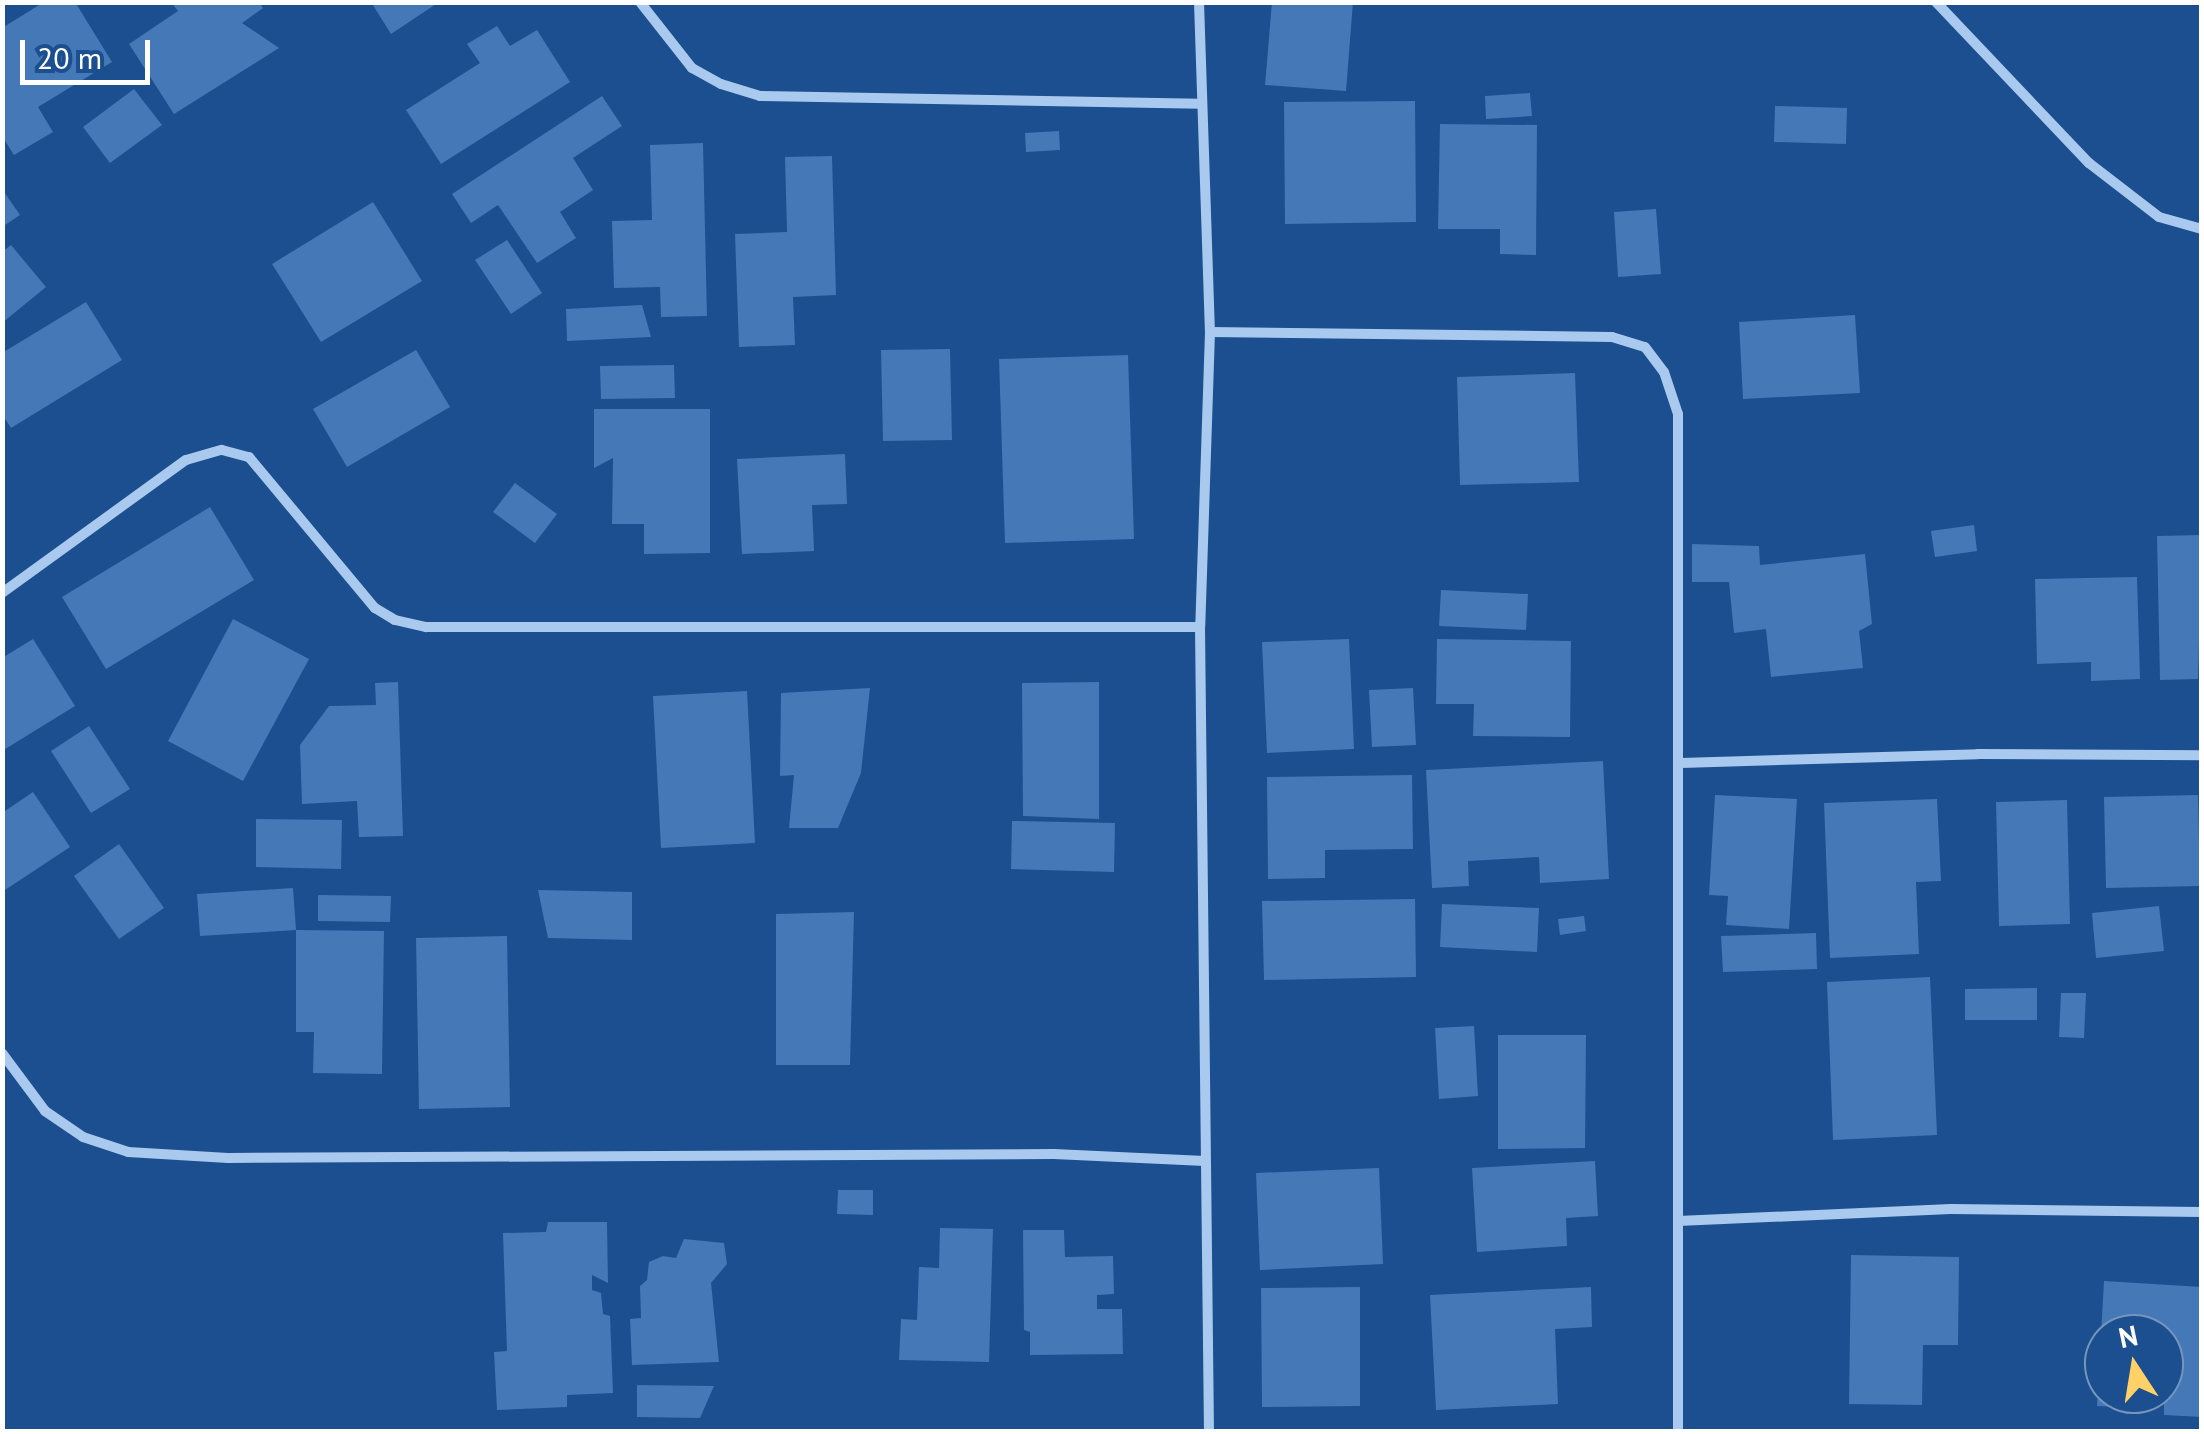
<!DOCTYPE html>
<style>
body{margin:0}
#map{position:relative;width:2204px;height:1434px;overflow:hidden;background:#1b4f8f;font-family:"PT Sans",sans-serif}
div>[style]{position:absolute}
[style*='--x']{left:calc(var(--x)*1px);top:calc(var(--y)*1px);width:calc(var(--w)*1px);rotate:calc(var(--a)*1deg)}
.building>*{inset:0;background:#4478b7}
.minor>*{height:10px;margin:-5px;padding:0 5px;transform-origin:5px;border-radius:5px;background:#a9c9ee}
span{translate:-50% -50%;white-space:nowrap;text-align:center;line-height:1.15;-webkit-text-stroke:10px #1b4f8f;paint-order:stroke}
.frame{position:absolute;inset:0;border:5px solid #fff;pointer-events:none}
.north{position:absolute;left:2084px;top:1314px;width:100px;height:100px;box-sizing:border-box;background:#1b4f8f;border:2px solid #7695bc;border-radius:50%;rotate:348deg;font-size:28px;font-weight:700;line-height:40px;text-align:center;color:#fff}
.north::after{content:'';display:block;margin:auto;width:35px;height:45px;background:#ffd166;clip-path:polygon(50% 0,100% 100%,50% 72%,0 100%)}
.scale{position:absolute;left:20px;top:40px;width:130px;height:45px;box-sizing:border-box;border:5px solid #fff;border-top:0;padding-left:12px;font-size:30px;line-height:35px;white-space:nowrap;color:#fff;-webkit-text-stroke:8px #1b4f8f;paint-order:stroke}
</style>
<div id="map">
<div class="building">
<div style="clip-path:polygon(44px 2px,75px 2px,112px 62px,38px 107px,53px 132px,14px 155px,2px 136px,2px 28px)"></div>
<div style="clip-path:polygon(171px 2px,259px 2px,263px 8px,242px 23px,279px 48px,174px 114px,129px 44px,178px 11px)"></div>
<div style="clip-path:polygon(371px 2px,439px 2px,391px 34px)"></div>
<div style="clip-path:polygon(1272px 2px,1353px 2px,1346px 91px,1265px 85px)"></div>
<div style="clip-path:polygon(497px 26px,510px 46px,537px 30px,570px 82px,441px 164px,406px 110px,480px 63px,467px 44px)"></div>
<div style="clip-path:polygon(134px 89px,162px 125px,110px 163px,83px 127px)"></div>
<div style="clip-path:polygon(1530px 93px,1532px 116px,1486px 119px,1485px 96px)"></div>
<div style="clip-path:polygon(602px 96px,622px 126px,573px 158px,593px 190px,560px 212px,576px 238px,537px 263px,498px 205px,471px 223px,452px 194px)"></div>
<div style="clip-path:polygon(1415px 101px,1416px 222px,1285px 224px,1284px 102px)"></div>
<div style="clip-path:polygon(1775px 106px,1847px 108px,1846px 144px,1774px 142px)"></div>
<div style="clip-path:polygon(1440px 124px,1537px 125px,1536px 255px,1500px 254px,1500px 229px,1438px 229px)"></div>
<div style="clip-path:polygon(1059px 131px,1060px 150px,1026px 152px,1025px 133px)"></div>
<div style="clip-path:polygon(703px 143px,707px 316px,661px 317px,660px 287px,614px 288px,612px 221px,652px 220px,650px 145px)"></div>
<div style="clip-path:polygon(832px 156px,836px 295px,793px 297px,795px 345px,739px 347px,735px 234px,787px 232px,785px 157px)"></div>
<div style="clip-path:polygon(2px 189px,20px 215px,2px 227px)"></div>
<div style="clip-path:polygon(373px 202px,422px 281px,321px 342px,272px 264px)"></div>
<div style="clip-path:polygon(1656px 209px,1661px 274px,1618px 277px,1614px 212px)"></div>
<div style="clip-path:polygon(507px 240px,542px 293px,511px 314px,475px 260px)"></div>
<div style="clip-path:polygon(11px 245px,46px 287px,2px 323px,2px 252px)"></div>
<div style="clip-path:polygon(86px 302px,122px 360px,11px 428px,2px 414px,2px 353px)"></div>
<div style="clip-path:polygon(642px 305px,651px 337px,567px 341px,566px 309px)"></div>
<div style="clip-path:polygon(1855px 315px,1860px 393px,1743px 399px,1739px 322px)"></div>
<div style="clip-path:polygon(950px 349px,952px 440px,883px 441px,881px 350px)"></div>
<div style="clip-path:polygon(416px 350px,450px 407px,347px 467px,313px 409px)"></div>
<div style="clip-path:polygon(1128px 355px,1134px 539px,1005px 543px,999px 359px)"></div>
<div style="clip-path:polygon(674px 365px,675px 398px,601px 399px,600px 366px)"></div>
<div style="clip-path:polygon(1575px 373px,1579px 482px,1460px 485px,1457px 377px)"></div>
<div style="clip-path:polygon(594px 409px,710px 409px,710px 553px,644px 554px,644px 524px,612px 524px,613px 458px,594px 468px)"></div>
<div style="clip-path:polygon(845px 454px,847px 504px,812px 505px,814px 551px,742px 554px,737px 459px)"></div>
<div style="clip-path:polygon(515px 483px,557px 514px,535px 543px,493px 512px)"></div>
<div style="clip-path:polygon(210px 507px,254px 580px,106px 669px,62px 597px)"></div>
<div style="clip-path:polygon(1974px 525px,1977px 551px,1935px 557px,1931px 531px)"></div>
<div style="clip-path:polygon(2202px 535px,2198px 679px,2160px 680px,2157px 536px)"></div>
<div style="clip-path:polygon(1692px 544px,1759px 546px,1760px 565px,1865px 554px,1872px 624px,1859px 631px,1863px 668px,1771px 677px,1766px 629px,1734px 633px,1729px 582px,1692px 582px)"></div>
<div style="clip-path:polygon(2137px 577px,2140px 679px,2091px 681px,2091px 662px,2037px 664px,2035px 579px)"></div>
<div style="clip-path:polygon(1441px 590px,1528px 594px,1526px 630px,1439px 626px)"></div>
<div style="clip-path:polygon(233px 619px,309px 659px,243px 781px,168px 741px)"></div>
<div style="clip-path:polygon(33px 639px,75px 706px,2px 751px,2px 658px)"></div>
<div style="clip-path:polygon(1349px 639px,1354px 749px,1267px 753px,1262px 642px)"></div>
<div style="clip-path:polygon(1437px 639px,1571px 641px,1570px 737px,1473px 736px,1474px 704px,1436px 704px)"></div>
<div style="clip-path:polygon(398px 682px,403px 836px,359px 837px,357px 801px,302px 804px,300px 745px,329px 706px,376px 705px,375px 683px)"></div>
<div style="clip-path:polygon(1099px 682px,1099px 819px,1023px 816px,1022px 683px)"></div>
<div style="clip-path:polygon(870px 688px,861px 773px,838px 828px,789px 828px,794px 775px,780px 776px,781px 693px)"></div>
<div style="clip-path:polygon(1413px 688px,1416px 745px,1372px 747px,1369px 690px)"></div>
<div style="clip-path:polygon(747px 691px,755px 843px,661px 848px,653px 696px)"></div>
<div style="clip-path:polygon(89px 726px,130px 789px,91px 813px,51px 751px)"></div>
<div style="clip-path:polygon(1603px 761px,1609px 879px,1540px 883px,1539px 857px,1468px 861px,1469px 886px,1432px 888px,1426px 770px)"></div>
<div style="clip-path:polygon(1412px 775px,1413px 849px,1325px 850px,1325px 878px,1268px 879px,1267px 777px)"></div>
<div style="clip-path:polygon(33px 792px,70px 847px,2px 892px,2px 813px)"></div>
<div style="clip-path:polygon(1715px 795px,1797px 799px,1789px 929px,1726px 925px,1728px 896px,1709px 895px)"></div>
<div style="clip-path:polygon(2198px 795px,2200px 886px,2106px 888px,2104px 797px)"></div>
<div style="clip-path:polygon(1937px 799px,1941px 881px,1916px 882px,1919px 954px,1830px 958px,1824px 803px)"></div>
<div style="clip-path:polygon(2067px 800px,2070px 924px,1999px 926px,1996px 802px)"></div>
<div style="clip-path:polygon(256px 819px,342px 820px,341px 869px,256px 867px)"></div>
<div style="clip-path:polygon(1012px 821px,1115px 823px,1114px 872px,1011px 869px)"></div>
<div style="clip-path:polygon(119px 844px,164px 908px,119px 939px,74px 876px)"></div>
<div style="clip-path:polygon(293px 888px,296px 930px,200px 936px,197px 894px)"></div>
<div style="clip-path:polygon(538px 890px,632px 892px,632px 940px,548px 938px)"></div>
<div style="clip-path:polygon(318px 895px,391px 896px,390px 922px,318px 921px)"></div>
<div style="clip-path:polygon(1415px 899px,1416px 977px,1264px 980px,1262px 901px)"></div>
<div style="clip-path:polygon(1442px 904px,1539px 908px,1537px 952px,1440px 947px)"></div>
<div style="clip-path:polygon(2159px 906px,2164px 951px,2096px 958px,2092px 913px)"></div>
<div style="clip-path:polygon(854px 912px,850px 1065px,776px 1065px,776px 914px)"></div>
<div style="clip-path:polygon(1584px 916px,1586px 931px,1560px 935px,1558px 919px)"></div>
<div style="clip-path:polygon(296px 930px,384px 931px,382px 1074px,313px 1073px,314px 1032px,296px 1032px)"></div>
<div style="clip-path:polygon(1816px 933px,1817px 969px,1723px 972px,1721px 936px)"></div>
<div style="clip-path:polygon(507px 936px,510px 1107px,419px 1109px,416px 938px)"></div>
<div style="clip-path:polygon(1930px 977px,1937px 1135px,1833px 1140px,1827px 982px)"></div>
<div style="clip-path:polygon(2037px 988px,2037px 1020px,1965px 1020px,1965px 989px)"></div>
<div style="clip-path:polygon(2061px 993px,2086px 993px,2084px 1038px,2059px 1037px)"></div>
<div style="clip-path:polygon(1474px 1026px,1478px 1096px,1439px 1099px,1435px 1028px)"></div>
<div style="clip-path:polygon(1498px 1035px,1586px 1035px,1585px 1148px,1498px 1149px)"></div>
<div style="clip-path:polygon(1595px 1161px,1598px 1216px,1566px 1218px,1567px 1246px,1477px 1252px,1472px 1168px)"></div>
<div style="clip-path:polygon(1379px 1168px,1383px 1264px,1260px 1270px,1256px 1173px)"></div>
<div style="clip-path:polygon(838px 1190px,873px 1190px,873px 1215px,837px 1214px)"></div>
<div style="clip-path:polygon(548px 1222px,607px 1222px,608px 1283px,592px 1275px,592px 1290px,601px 1293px,603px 1314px,610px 1316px,613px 1393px,567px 1395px,567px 1407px,497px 1410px,494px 1352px,507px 1351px,503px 1233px,546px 1232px)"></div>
<div style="clip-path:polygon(940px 1228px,993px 1229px,989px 1362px,899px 1360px,901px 1319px,917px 1320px,919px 1267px,939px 1268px)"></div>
<div style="clip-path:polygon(1023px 1230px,1064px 1230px,1065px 1257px,1113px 1256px,1114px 1294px,1097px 1295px,1097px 1309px,1122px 1309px,1123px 1354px,1030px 1355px,1030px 1332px,1024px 1330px)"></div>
<div style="clip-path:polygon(684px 1239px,724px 1243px,727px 1264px,711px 1283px,719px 1362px,632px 1365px,630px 1319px,641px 1318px,640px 1286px,647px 1280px,649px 1262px,663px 1256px,676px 1258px)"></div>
<div style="clip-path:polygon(1851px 1255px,1959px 1257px,1958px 1345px,1923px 1345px,1922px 1405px,1849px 1404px)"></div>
<div style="clip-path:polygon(2104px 1281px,2202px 1287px,2202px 1417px,2164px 1415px,2164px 1334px,2104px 1334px,2104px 1394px,2133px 1394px,2132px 1408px,2097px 1406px)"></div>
<div style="clip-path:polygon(1360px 1287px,1360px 1406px,1262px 1407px,1261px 1288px)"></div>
<div style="clip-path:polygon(1591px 1287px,1592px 1327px,1555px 1329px,1558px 1404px,1436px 1410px,1430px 1295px)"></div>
<div style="clip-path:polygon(637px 1385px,714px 1386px,700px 1418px,637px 1417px)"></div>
</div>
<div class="minor">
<div style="--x:640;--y:2;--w:84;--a:51.8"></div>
<div style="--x:692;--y:68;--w:33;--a:29"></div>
<div style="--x:721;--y:84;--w:41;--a:17.1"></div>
<div style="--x:760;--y:96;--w:440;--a:1"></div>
<div style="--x:1199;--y:2;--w:330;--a:88.1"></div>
<div style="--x:1210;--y:332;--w:295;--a:91.9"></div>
<div style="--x:1200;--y:627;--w:805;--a:89.36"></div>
<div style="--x:1936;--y:2;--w:222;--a:46.5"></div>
<div style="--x:2089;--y:163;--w:88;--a:37.6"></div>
<div style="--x:2159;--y:217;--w:45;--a:15.6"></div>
<div style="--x:1210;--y:332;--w:402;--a:0.7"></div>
<div style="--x:1612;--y:337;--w:34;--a:17"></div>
<div style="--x:1645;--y:347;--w:31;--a:53"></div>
<div style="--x:1664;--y:372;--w:44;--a:71.6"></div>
<div style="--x:1678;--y:414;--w:1018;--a:90"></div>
<div style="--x:2;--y:593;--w:227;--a:-35.9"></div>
<div style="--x:186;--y:460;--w:37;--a:-16"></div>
<div style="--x:222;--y:450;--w:28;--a:15"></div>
<div style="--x:249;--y:457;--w:197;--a:50.2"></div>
<div style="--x:375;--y:608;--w:23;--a:31"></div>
<div style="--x:395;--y:620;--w:32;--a:13"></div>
<div style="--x:426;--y:627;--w:774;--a:0"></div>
<div style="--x:1681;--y:763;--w:297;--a:-1.7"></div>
<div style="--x:1978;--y:754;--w:224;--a:0.3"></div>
<div style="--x:2;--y:1053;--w:72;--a:53.4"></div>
<div style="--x:45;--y:1111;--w:46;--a:34.4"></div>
<div style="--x:83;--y:1137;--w:47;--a:18.4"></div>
<div style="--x:128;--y:1152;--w:100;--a:3.4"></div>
<div style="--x:228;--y:1158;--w:826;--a:-0.28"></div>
<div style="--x:1054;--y:1154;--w:151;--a:2.7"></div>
<div style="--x:1678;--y:1221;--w:273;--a:-2.5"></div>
<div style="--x:1951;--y:1209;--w:251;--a:0.7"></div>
</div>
<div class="frame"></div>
<div class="north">N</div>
<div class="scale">20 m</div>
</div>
